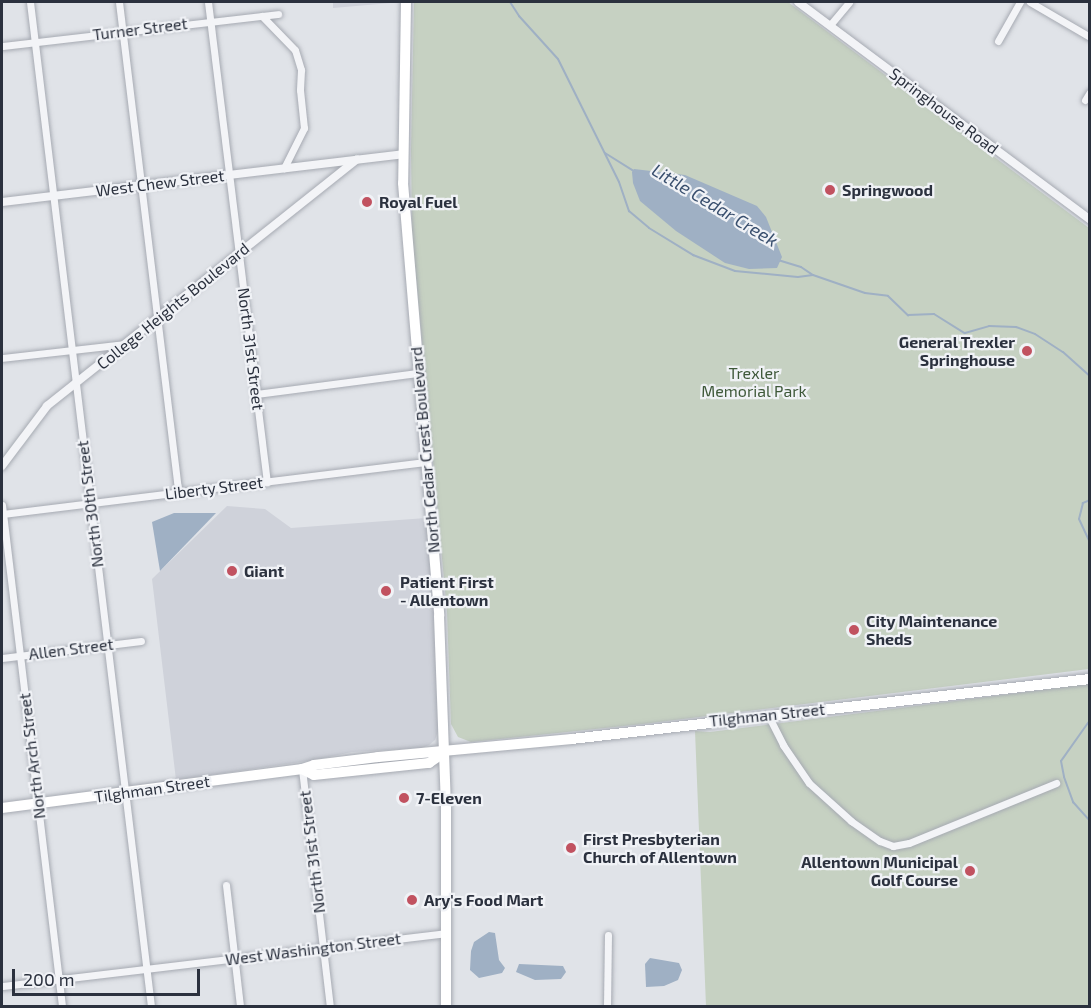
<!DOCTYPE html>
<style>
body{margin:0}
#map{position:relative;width:1091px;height:1008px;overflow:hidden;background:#e0e3e8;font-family:"Exo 2",sans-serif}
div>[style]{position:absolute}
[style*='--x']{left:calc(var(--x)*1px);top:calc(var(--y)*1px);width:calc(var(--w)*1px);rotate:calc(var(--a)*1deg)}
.built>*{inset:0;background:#cfd2da}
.green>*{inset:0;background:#c6d1c2}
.water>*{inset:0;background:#9fb0c4}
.stream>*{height:2px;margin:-1px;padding:0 1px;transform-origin:1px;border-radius:1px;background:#9fb0c4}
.roads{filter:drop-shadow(0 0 2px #a6aab2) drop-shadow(0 0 2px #a6aab2)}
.minor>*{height:7px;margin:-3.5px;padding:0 3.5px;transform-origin:3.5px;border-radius:3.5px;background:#f3f4f7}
.tertiary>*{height:8px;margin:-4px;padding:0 4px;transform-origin:4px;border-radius:4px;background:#f3f4f7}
.primary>*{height:10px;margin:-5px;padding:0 5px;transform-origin:5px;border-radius:5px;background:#fff}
.dots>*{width:16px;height:16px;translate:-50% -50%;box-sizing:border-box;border:3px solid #f0f2f6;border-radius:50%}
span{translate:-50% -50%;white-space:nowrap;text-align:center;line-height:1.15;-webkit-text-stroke:4.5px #f0f2f6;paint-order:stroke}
.street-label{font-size:16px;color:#2b313e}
.poi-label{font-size:16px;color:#2b313e;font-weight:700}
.left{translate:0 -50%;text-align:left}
.right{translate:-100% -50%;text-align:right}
.park-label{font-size:16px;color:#3e5839}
.water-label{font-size:18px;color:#394f6e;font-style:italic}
.frame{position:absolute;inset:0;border:3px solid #2b313e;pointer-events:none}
.scale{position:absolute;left:12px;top:969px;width:188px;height:27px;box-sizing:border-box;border:3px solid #2b313e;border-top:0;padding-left:8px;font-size:18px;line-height:21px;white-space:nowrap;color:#2b313e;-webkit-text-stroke:4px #f0f2f6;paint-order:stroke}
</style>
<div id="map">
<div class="built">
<div style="clip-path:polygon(333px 2px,402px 2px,333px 8px)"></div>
<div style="clip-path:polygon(227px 506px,265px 509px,291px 528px,426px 518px,437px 652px,439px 728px,435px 740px,429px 745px,422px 748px,352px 752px,314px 760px,176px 780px,152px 579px)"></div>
</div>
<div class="green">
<div style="clip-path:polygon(414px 2px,788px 2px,1089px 228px,1089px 669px,643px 724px,471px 742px,458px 737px,451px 724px,447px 612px,412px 234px,411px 150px)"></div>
<div style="clip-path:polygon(1089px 684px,1089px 1006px,706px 1006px,695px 731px,710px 732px)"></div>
</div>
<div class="water">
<div style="clip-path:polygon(634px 169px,685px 175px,757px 206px,766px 217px,782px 257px,777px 268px,749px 269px,725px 263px,676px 231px,640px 201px,633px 183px,632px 172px)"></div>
<div style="clip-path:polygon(174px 513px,216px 513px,160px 571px,152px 522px)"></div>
<div style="clip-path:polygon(489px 932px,495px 933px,499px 960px,505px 968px,502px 973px,479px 978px,470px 970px,471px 951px,474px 942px)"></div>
<div style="clip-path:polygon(650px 958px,679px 963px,682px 970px,678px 980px,664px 986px,646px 987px,645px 964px)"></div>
<div style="clip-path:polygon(519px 964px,563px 966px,566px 972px,561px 979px,535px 980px,516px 972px)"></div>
</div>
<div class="stream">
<div style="--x:510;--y:2;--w:17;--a:57"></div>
<div style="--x:519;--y:16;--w:58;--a:47.8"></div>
<div style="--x:558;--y:59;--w:137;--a:63.6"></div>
<div style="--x:619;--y:182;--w:31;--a:71"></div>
<div style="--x:629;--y:211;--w:26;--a:40"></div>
<div style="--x:649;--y:228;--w:52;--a:31.5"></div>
<div style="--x:693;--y:255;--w:45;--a:20.9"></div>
<div style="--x:735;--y:271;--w:63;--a:5.4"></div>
<div style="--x:798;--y:277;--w:15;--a:-8"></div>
<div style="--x:813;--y:275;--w:55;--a:19.1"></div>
<div style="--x:865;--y:293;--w:23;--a:7"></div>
<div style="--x:888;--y:296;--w:28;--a:44"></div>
<div style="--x:908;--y:315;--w:26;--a:-2"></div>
<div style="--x:934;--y:314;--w:36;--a:32"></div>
<div style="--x:965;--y:333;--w:25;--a:-16"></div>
<div style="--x:989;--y:326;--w:27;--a:2"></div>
<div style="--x:1016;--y:327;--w:20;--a:20"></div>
<div style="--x:1035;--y:334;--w:33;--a:33"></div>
<div style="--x:1063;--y:352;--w:36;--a:42"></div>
<div style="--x:605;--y:153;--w:36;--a:32"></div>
<div style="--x:778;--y:260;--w:24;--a:17"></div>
<div style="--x:801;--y:267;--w:14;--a:34"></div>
<div style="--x:1090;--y:500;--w:8;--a:157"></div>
<div style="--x:1083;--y:503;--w:16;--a:104"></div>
<div style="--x:1079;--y:519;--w:26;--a:65"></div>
<div style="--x:1090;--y:720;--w:50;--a:125.3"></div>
<div style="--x:1061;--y:761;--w:16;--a:79"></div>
<div style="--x:1064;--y:777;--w:27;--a:70"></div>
<div style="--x:1073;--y:802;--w:25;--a:48"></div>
</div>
<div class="roads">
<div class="minor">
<div style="--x:30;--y:2;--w:1011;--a:83.13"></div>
<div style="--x:119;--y:2;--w:494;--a:83.1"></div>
<div style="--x:208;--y:2;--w:484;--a:83"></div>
<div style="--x:1030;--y:2;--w:69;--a:30.3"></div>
<div style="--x:262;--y:16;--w:47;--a:45.9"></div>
<div style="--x:295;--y:50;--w:21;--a:73"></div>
<div style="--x:301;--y:70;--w:20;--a:93"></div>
<div style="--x:300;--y:90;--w:38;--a:84"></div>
<div style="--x:304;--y:128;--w:45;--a:116.6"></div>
<div style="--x:830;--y:25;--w:30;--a:-50"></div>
<div style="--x:998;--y:41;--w:45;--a:-60.6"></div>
<div style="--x:2;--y:46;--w:278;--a:-6.6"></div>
<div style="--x:1085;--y:100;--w:9;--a:-58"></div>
<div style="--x:2;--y:358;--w:123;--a:-6.5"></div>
<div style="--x:256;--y:394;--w:163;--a:-7.4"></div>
<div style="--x:2;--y:505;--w:505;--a:83.17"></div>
<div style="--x:2;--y:514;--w:427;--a:-7"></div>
<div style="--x:2;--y:658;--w:140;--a:-7"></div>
<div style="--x:768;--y:715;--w:34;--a:63"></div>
<div style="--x:783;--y:745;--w:46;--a:55.6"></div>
<div style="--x:809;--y:783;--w:57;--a:42.1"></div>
<div style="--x:851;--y:821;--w:35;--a:35"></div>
<div style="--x:880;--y:841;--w:14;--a:21"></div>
<div style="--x:893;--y:846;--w:16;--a:-11"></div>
<div style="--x:909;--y:843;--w:159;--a:-22.2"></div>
<div style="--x:302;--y:769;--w:239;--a:83.3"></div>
<div style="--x:226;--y:885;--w:122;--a:83.4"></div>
<div style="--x:2;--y:986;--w:447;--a:-6.8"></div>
<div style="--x:607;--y:1006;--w:71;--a:-89.2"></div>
</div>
<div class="tertiary">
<div style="--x:798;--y:2;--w:364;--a:36.7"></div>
<div style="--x:2;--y:202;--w:404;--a:-6.8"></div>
<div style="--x:2;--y:466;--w:75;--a:-53.1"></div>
<div style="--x:47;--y:406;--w:396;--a:-38.5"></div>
</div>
<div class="primary">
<div style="--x:406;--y:2;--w:181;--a:90.9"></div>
<div style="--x:403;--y:183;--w:434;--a:85.2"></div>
<div style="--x:439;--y:616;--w:189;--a:87.9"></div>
<div style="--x:446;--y:805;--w:201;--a:90"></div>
<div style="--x:302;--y:769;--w:13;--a:27"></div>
<div style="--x:314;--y:775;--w:116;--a:-6"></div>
<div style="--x:429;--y:763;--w:19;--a:-35"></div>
<div style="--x:2;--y:808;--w:303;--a:-7.4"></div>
<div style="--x:302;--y:769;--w:13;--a:-18"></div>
<div style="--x:314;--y:765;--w:64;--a:-7.1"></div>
<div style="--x:378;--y:757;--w:195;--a:-5.3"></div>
<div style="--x:572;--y:739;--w:521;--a:-6.61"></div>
</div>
</div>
<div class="dots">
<div style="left:830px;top:190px;background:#c15260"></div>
<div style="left:367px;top:202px;background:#c15260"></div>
<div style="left:1027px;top:351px;background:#c15260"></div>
<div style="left:232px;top:571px;background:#c15260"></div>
<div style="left:386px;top:591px;background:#c15260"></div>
<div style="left:854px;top:630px;background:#c15260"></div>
<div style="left:404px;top:798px;background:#c15260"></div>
<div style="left:571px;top:848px;background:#c15260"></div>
<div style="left:970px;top:871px;background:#c15260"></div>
<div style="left:412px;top:900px;background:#c15260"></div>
</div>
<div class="street-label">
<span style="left:140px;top:29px;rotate:-7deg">Turner Street</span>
<span style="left:944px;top:111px;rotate:37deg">Springhouse Road</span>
<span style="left:160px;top:183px;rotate:-7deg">West Chew Street</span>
<span style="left:173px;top:306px;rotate:-39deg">College Heights Boulevard</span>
<span style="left:251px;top:349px;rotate:83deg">North 31st Street</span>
<span style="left:425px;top:450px;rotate:-95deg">North Cedar Crest Boulevard</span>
<span style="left:214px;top:488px;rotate:-7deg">Liberty Street</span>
<span style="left:90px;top:504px;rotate:-97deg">North 30th Street</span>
<span style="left:71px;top:649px;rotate:-7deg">Allen Street</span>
<span style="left:767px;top:715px;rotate:-6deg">Tilghman Street</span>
<span style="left:32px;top:756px;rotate:-97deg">North Arch Street</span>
<span style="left:152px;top:789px;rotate:-8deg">Tilghman Street</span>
<span style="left:312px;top:852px;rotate:-97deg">North 31st Street</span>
<span style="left:313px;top:949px;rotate:-7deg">West Washington Street</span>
</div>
<div class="poi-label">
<span class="left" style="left:842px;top:190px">Springwood</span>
<span class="left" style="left:379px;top:202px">Royal Fuel</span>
<span class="right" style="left:1015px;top:351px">General Trexler<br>Springhouse</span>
<span class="left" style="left:244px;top:571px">Giant</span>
<span class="left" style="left:400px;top:591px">Patient First<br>- Allentown</span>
<span class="left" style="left:866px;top:630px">City Maintenance<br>Sheds</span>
<span class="left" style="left:416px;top:798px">7-Eleven</span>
<span class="left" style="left:583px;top:848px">First Presbyterian<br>Church of Allentown</span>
<span class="right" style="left:958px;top:871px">Allentown Municipal<br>Golf Course</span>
<span class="left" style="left:424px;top:900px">Ary's Food Mart</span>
</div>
<div class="park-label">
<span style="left:754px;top:382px">Trexler<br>Memorial Park</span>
</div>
<div class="water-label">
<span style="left:715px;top:205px;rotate:31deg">Little Cedar Creek</span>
</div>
<div class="frame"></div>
<div class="scale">200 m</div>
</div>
